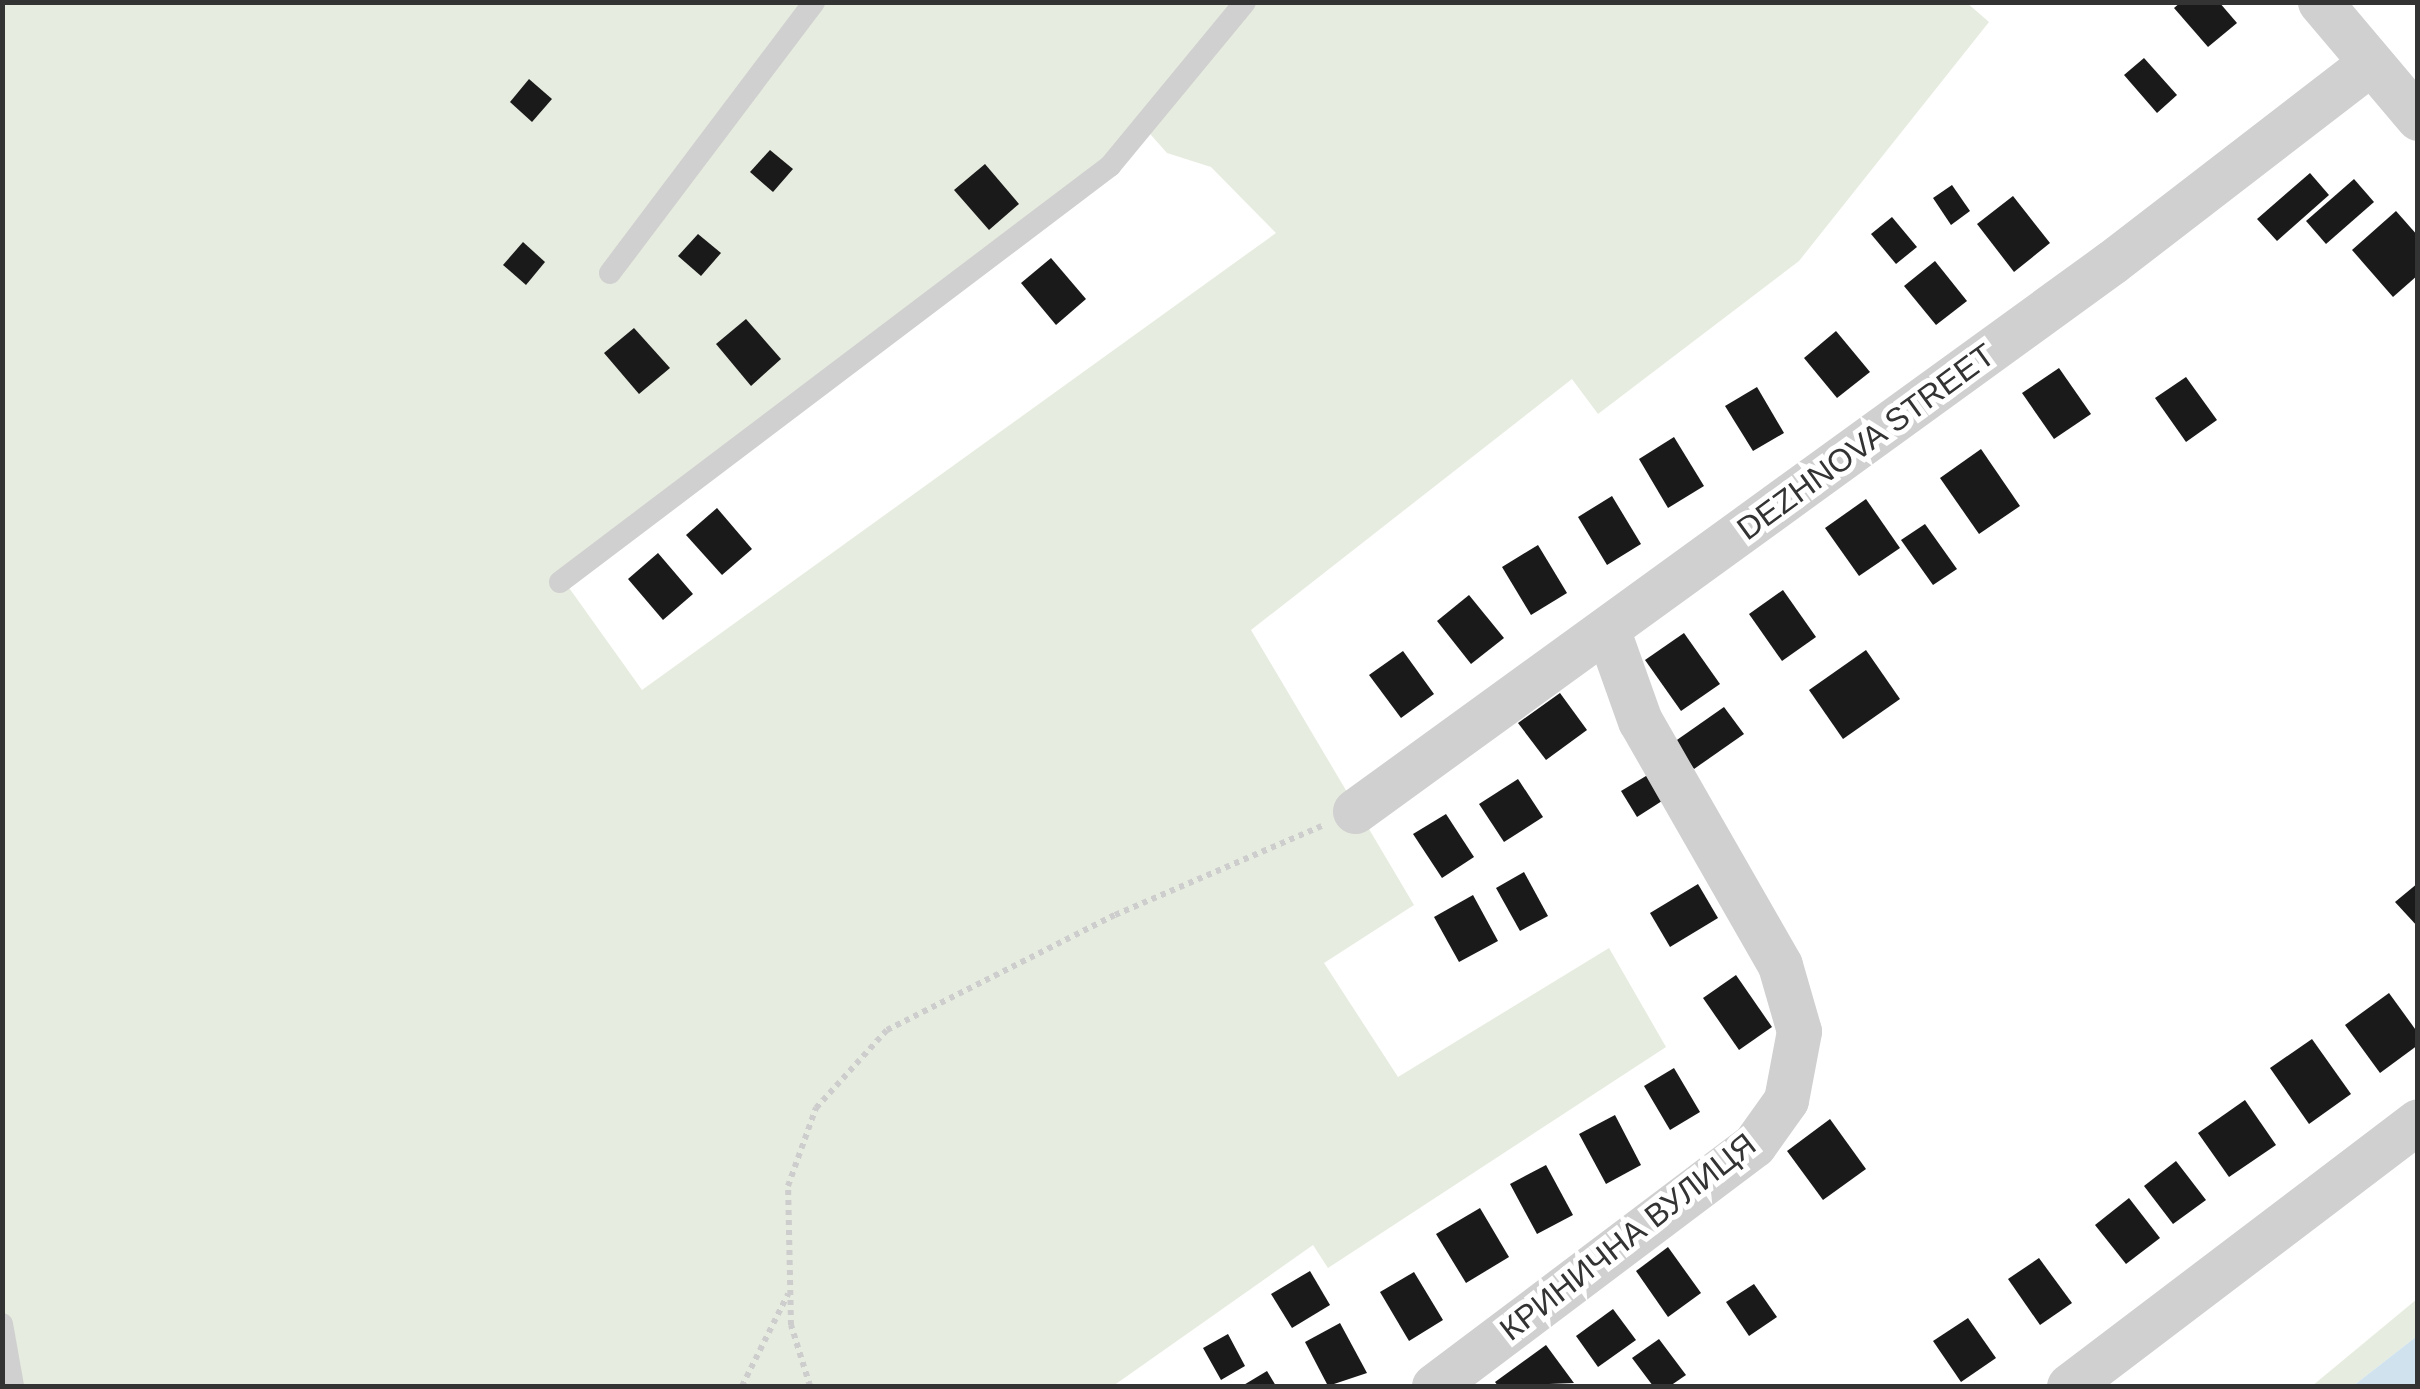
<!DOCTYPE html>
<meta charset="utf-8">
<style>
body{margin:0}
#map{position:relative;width:2420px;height:1389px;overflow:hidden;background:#fff;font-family:Helvetica,sans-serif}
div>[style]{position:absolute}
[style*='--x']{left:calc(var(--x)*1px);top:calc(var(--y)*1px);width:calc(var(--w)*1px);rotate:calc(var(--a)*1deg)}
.green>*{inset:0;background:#e6ecdf}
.water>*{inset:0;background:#cfe2ee}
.building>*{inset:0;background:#1a1a1a}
.path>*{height:6px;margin-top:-3px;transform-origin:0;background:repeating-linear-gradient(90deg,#cdcdcd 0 5px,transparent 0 10px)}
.lane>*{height:22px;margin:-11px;padding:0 11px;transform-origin:11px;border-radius:11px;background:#d0d0d0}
.street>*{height:45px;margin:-22.5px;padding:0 22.5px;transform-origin:22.5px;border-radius:22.5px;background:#d0d0d0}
span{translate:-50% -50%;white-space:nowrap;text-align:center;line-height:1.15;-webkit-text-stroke:10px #fff;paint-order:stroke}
.street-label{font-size:32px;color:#333}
.frame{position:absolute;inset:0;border:5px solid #333;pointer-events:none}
</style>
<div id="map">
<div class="green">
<div style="clip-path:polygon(evenodd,1966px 2px,1989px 22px,1799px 261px,1598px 414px,1572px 379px,1251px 630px,1414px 905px,1324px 963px,1398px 1077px,1609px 948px,1666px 1047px,1328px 1268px,1313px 1245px,1113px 1386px,3px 1386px,3px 3px,1966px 2px,1143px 126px,1167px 153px,1211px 167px,1276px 233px,642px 690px,562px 578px,1110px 166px,1143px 126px)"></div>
<div style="clip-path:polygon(2417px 1299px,2417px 1336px,2353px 1386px,2312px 1386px)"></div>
</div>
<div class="water">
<div style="clip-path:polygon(2417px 1336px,2417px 1386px,2353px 1386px)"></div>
</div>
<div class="building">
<div style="clip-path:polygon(2181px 2px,2219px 2px,2237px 23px,2208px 47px,2174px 8px)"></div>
<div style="clip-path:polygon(2144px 58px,2177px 95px,2157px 113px,2124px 75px)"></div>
<div style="clip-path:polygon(529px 79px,552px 99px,532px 122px,510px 102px)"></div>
<div style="clip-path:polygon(770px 150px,793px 169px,773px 192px,750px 172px)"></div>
<div style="clip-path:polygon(985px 164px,1019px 204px,989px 230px,954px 190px)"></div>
<div style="clip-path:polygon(2310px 173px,2329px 195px,2277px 241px,2257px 219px)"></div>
<div style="clip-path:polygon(2354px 179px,2374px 202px,2326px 244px,2306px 221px)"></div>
<div style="clip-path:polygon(1952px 185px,1970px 211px,1951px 225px,1933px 198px)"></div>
<div style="clip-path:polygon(2013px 196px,2050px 243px,2014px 272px,1977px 224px)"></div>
<div style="clip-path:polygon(2396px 211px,2418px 236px,2418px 275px,2393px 297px,2352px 250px)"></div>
<div style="clip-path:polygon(1892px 217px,1917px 247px,1896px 264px,1871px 234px)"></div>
<div style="clip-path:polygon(698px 234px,721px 253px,701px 276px,678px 256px)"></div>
<div style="clip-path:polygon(523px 242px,545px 262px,526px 285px,503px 265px)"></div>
<div style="clip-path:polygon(1051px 258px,1086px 299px,1056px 325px,1021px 283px)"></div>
<div style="clip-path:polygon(1935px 261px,1967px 301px,1936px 325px,1904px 286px)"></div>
<div style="clip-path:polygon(746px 319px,781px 359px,751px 386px,716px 344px)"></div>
<div style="clip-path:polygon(634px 328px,670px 368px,639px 394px,604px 353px)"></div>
<div style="clip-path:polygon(1836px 331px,1870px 372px,1837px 398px,1804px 358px)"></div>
<div style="clip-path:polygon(2059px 368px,2091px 414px,2054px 439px,2022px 393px)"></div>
<div style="clip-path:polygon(2186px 377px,2217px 420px,2186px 442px,2155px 398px)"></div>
<div style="clip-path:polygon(1757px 387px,1784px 433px,1753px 451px,1725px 406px)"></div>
<div style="clip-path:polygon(1674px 437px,1704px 486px,1668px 508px,1639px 459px)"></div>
<div style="clip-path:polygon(1981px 449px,2020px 506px,1979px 534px,1940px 478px)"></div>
<div style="clip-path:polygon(1612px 496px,1641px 544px,1607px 565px,1578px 517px)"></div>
<div style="clip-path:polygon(1866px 499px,1900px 548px,1859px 576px,1825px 528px)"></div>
<div style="clip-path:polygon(717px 508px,752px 549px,722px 575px,686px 535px)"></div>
<div style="clip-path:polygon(1925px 524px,1957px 569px,1933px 585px,1901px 540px)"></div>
<div style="clip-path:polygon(1538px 545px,1567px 593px,1531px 615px,1502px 567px)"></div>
<div style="clip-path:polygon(658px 553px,693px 594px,663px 620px,628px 579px)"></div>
<div style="clip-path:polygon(1783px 590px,1816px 637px,1782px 661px,1749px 614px)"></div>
<div style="clip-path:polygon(1469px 595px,1504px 638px,1471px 664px,1437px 621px)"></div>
<div style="clip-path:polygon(1684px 633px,1720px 684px,1681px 711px,1645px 660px)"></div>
<div style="clip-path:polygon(1866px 650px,1900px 699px,1843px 739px,1809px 690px)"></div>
<div style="clip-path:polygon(1403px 651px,1434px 694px,1401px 718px,1369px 675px)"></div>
<div style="clip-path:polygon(1560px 693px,1587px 730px,1546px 760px,1518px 723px)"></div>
<div style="clip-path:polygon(1724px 707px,1744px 734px,1694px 769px,1674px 742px)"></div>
<div style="clip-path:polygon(1661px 767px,1676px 792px,1637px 817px,1621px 791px)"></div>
<div style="clip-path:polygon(1518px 779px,1543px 817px,1504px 842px,1479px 804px)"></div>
<div style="clip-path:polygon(1446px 814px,1474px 857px,1442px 878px,1413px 834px)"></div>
<div style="clip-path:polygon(1524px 872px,1548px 916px,1520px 931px,1496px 888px)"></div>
<div style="clip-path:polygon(2418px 883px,2418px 927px,2395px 902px)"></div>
<div style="clip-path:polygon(1698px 884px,1718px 918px,1670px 947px,1650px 913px)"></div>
<div style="clip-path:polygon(1473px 895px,1498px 941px,1459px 962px,1434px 917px)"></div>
<div style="clip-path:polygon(1736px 975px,1772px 1027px,1739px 1050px,1703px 998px)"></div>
<div style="clip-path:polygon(2389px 993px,2418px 1033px,2418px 1045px,2380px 1073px,2345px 1025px)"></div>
<div style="clip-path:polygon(2312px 1039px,2351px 1094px,2309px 1124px,2270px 1068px)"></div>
<div style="clip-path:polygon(1674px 1068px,1700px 1112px,1670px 1130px,1644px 1086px)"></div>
<div style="clip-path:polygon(2245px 1100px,2276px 1145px,2229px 1177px,2198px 1133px)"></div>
<div style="clip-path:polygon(1615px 1115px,1641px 1165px,1606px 1184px,1579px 1134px)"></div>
<div style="clip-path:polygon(1830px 1119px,1866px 1169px,1823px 1200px,1787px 1151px)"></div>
<div style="clip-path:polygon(2176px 1161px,2206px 1200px,2173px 1224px,2144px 1186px)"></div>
<div style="clip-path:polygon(1546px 1165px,1573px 1215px,1537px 1234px,1510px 1184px)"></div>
<div style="clip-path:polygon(2129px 1198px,2160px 1238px,2126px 1264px,2095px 1225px)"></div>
<div style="clip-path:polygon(1480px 1208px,1509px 1257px,1466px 1283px,1436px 1234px)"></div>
<div style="clip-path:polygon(1668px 1247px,1701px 1293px,1668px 1317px,1636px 1271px)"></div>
<div style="clip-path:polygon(2039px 1258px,2072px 1303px,2040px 1325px,2008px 1279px)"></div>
<div style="clip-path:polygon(1310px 1271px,1330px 1305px,1292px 1328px,1271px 1294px)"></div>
<div style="clip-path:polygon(1414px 1272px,1443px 1320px,1409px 1341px,1380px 1292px)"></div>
<div style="clip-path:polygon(1754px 1284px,1777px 1317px,1749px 1336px,1726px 1302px)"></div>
<div style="clip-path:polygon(1613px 1309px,1636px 1340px,1598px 1367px,1576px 1336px)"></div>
<div style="clip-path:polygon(1968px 1318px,1996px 1358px,1961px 1382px,1933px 1341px)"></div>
<div style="clip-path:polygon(1340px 1323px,1367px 1373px,1328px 1386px,1305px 1342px)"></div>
<div style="clip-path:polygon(1228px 1334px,1245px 1366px,1221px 1380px,1203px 1348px)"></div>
<div style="clip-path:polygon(1659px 1339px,1686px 1375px,1670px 1386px,1653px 1386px,1632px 1358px)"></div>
<div style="clip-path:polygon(1546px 1345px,1574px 1383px,1498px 1386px,1495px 1382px)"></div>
<div style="clip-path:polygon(1267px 1371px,1276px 1386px,1242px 1386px)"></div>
</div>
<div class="path">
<div style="--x:742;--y:1386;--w:103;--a:-63.4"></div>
<div style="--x:810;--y:1386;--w:64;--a:-107.3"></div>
<div style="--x:791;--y:1325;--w:139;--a:-91.2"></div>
<div style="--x:788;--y:1186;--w:83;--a:-70.3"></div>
<div style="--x:816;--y:1108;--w:105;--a:-47.7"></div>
<div style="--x:887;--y:1030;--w:255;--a:-26.8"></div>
<div style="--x:1115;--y:915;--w:225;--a:-23.3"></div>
</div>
<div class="lane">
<div style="--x:610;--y:273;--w:339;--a:-53"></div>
<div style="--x:560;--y:582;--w:690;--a:-37.1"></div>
<div style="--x:1110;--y:166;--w:212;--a:-50.5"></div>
<div style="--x:2;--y:1324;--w:63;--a:79.9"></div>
</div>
<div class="street">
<div style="--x:2320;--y:2;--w:152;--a:49.8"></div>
<div style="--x:1355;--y:811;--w:935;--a:-35.95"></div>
<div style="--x:2112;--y:262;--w:324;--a:-37.6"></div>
<div style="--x:1434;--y:1386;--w:401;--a:-37"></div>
<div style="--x:1754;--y:1145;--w:55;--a:-54.6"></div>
<div style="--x:1786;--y:1100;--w:70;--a:-79.3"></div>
<div style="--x:1799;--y:1031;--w:69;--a:-106.1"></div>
<div style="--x:1780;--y:965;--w:281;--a:-119.8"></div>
<div style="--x:1640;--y:721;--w:96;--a:-109.6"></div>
<div style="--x:2069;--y:1386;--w:438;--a:-37.2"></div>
</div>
<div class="street-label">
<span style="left:1866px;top:442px;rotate:-36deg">DEZHNOVA STREET</span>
<span style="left:1628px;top:1237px;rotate:-38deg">КРИНИЧНА ВУЛИЦЯ</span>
</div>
<div class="frame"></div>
</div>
